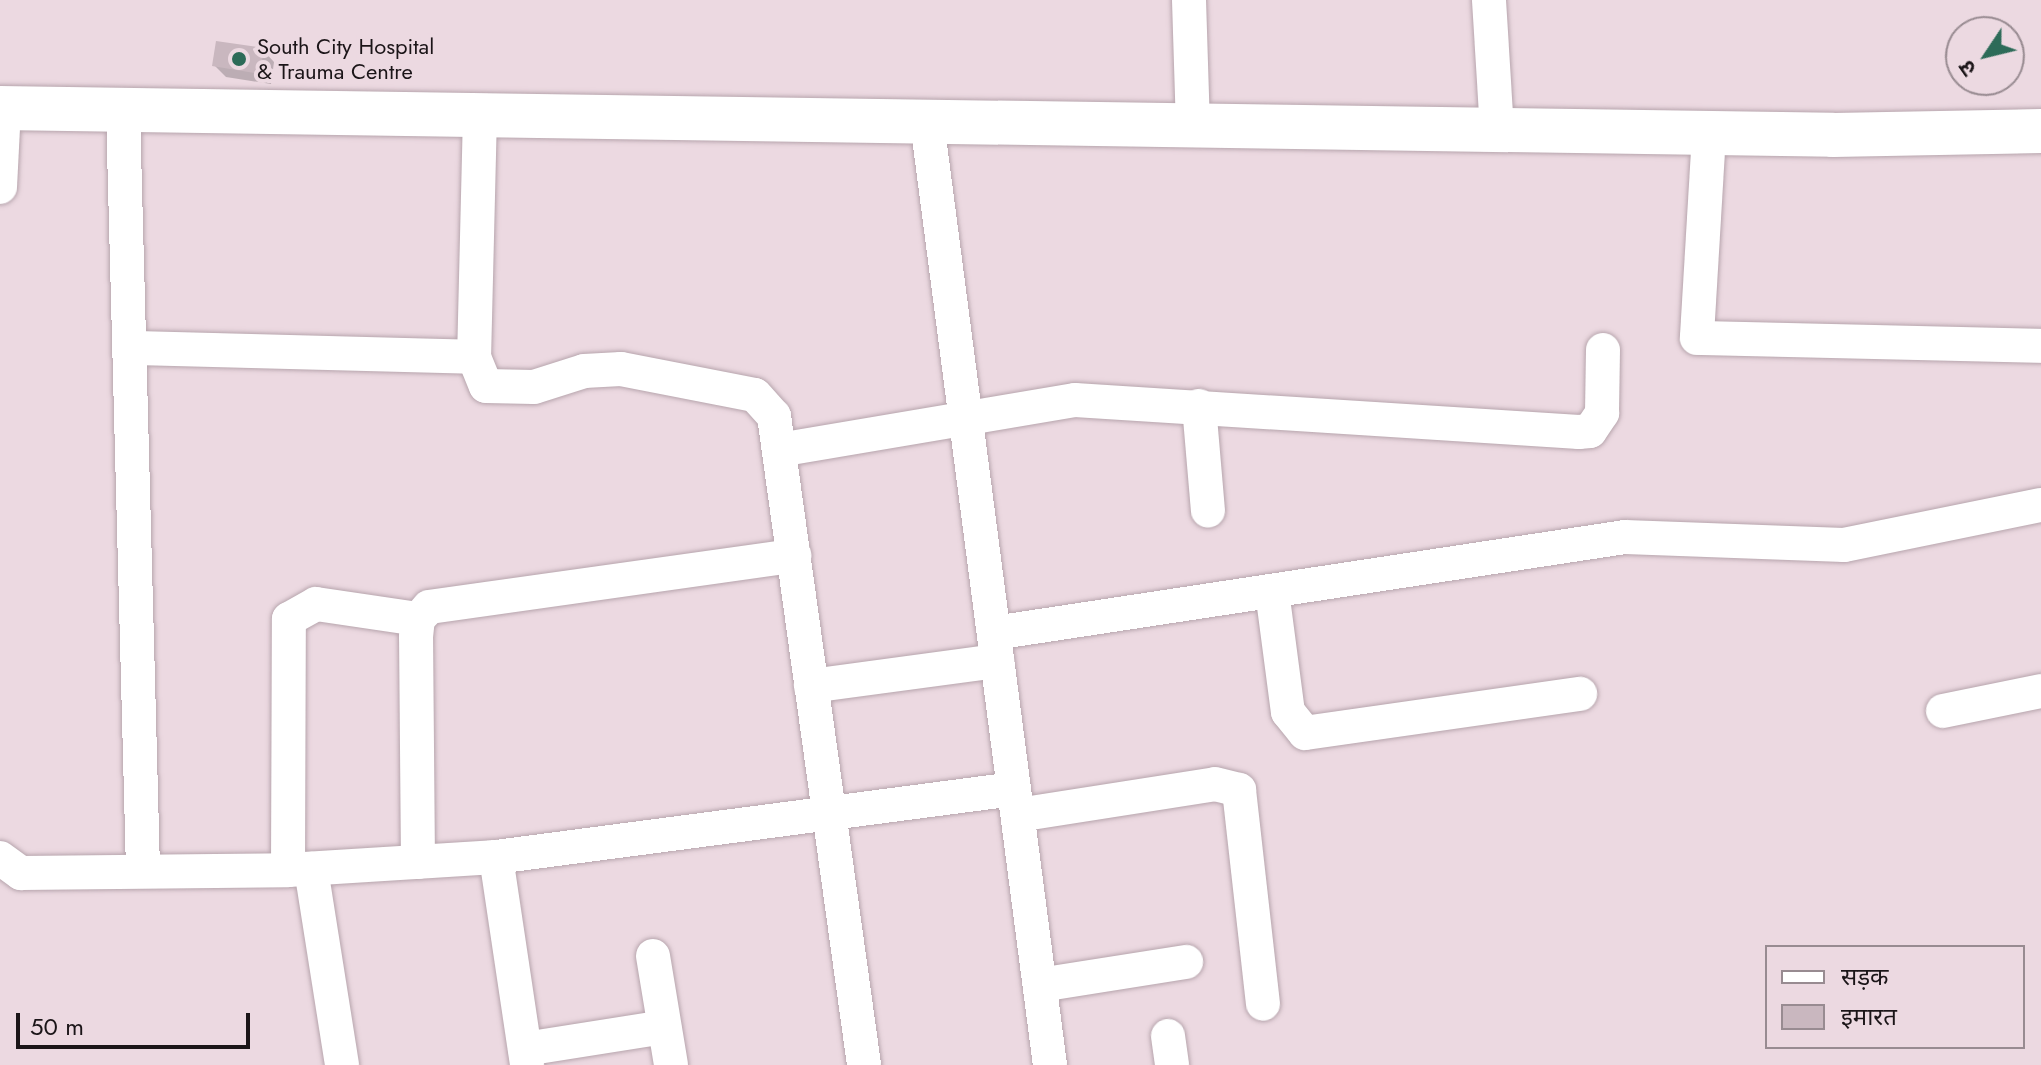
<!DOCTYPE html>
<meta charset="utf-8">
<style>
body{margin:0}
#map{position:relative;width:2041px;height:1065px;overflow:hidden;background:#ecd9e1;font-family:Jost,"Noto Sans Devanagari",sans-serif}
div>[style]{position:absolute}
[style*='--x']{left:calc(var(--x)*1px);top:calc(var(--y)*1px);width:calc(var(--w)*1px);rotate:calc(var(--a)*1deg)}
.shadow>*{inset:0;background:#0003}
.building>*{inset:0;background:#c9b7bf}
.roads{filter:drop-shadow(0 0 2px #b7a5ad) drop-shadow(0 0 2px #b7a5ad)}
.street>*{height:34px;margin:-17px;padding:0 17px;transform-origin:17px;border-radius:17px;background:#fff}
.secondary>*{height:44px;margin:-22px;padding:0 22px;transform-origin:22px;border-radius:22px;background:#fff}
.dots>*{width:22px;height:22px;translate:-50% -50%;box-sizing:border-box;border:4px solid #ecd9e1;border-radius:50%}
span{translate:-50% -50%;white-space:nowrap;text-align:center;line-height:1.15;-webkit-text-stroke:8px #ecd9e1;paint-order:stroke}
.poi-label{font-size:22px;color:#1b1518}
.left{translate:0 -50%;text-align:left}
.legend{position:absolute;left:1765px;top:945px;width:260px;height:104px;box-sizing:border-box;background:#ecd9e1;border:2px solid #988b91;margin:0;padding:10px 14px;list-style:none;font-size:24px;color:#1b1518}
.legend li{display:flex;align-items:center;gap:16px;height:40px}
.legend b{width:40px;border:2px solid #988b91}
.north{position:absolute;left:1945px;top:16px;width:80px;height:80px;box-sizing:border-box;background:#ecd9e1;border:2px solid #988b91;border-radius:50%;rotate:235deg;font-size:22px;font-weight:700;line-height:32px;text-align:center;color:#1b1518}
.north::after{content:'';display:block;margin:auto;width:28px;height:36px;background:#2d6b58;clip-path:polygon(50% 0,100% 100%,50% 72%,0 100%)}
.scale{position:absolute;left:16px;top:1013px;width:234px;height:36px;box-sizing:border-box;border:4px solid #1b1518;border-top:0;padding-left:10px;font-size:24px;line-height:28px;white-space:nowrap;color:#1b1518;-webkit-text-stroke:6px #ecd9e1;paint-order:stroke}
</style>
<div id="map">
<div class="shadow">
<div style="clip-path:polygon(263px 50px,274px 62px,271px 84px,226px 77px,214px 65px)"></div>
</div>
<div class="building">
<div style="clip-path:polygon(216px 41px,264px 48px,260px 74px,212px 66px)"></div>
</div>
<div class="roads">
<div class="street">
<div style="--x:1189;--y:0;--w:127;--a:88.2"></div>
<div style="--x:1489;--y:0;--w:131;--a:86.5"></div>
<div style="--x:123;--y:111;--w:760;--a:88.49"></div>
<div style="--x:480;--y:114;--w:243;--a:91.4"></div>
<div style="--x:474;--y:357;--w:31;--a:68"></div>
<div style="--x:486;--y:386;--w:48;--a:1.2"></div>
<div style="--x:534;--y:387;--w:52;--a:-17.7"></div>
<div style="--x:584;--y:371;--w:37;--a:-3"></div>
<div style="--x:621;--y:369;--w:136;--a:11"></div>
<div style="--x:755;--y:395;--w:28;--a:48"></div>
<div style="--x:774;--y:416;--w:655;--a:82.1"></div>
<div style="--x:927;--y:122;--w:951;--a:82.57"></div>
<div style="--x:1709;--y:134;--w:204;--a:93.4"></div>
<div style="--x:1697;--y:338;--w:344;--a:1.3"></div>
<div style="--x:0;--y:187;--w:79;--a:-87.1"></div>
<div style="--x:134;--y:348;--w:340;--a:1.5"></div>
<div style="--x:1199;--y:406;--w:105;--a:85.1"></div>
<div style="--x:779;--y:450;--w:300;--a:-9.6"></div>
<div style="--x:1075;--y:400;--w:505;--a:3.63"></div>
<div style="--x:1579;--y:432;--w:11;--a:-5"></div>
<div style="--x:1590;--y:431;--w:22;--a:-56"></div>
<div style="--x:1602;--y:413;--w:63;--a:-89.1"></div>
<div style="--x:1272;--y:591;--w:122;--a:82.5"></div>
<div style="--x:1288;--y:712;--w:27;--a:51"></div>
<div style="--x:1305;--y:733;--w:278;--a:-8.1"></div>
<div style="--x:994;--y:633;--w:638;--a:-8.65"></div>
<div style="--x:1625;--y:537;--w:219;--a:2.1"></div>
<div style="--x:1844;--y:545;--w:201;--a:-11.5"></div>
<div style="--x:811;--y:686;--w:188;--a:-7.7"></div>
<div style="--x:1943;--y:711;--w:100;--a:-11.5"></div>
<div style="--x:1018;--y:815;--w:199;--a:-8.9"></div>
<div style="--x:1215;--y:784;--w:25;--a:14"></div>
<div style="--x:1239;--y:790;--w:215;--a:83.6"></div>
<div style="--x:496;--y:857;--w:210;--a:81.5"></div>
<div style="--x:0;--y:858;--w:26;--a:36"></div>
<div style="--x:21;--y:873;--w:267;--a:-0.6"></div>
<div style="--x:288;--y:870;--w:208;--a:-3.6"></div>
<div style="--x:496;--y:857;--w:522;--a:-7.48"></div>
<div style="--x:418;--y:862;--w:225;--a:-90.5"></div>
<div style="--x:416;--y:637;--w:18;--a:-84"></div>
<div style="--x:418;--y:619;--w:16;--a:-47"></div>
<div style="--x:429;--y:607;--w:369;--a:-8"></div>
<div style="--x:311;--y:869;--w:198;--a:81"></div>
<div style="--x:288;--y:870;--w:251;--a:-89.8"></div>
<div style="--x:289;--y:619;--w:31;--a:-29"></div>
<div style="--x:316;--y:604;--w:103;--a:8.4"></div>
<div style="--x:653;--y:956;--w:110;--a:80.6"></div>
<div style="--x:1040;--y:985;--w:148;--a:-9"></div>
<div style="--x:1168;--y:1036;--w:29;--a:82"></div>
<div style="--x:525;--y:1049;--w:141;--a:-9"></div>
</div>
<div class="secondary">
<div style="--x:0;--y:108;--w:1833;--a:0.84"></div>
<div style="--x:1833;--y:135;--w:208;--a:-1.1"></div>
</div>
</div>
<div class="dots">
<div style="left:239px;top:59px;background:#2d6b58"></div>
</div>
<div class="poi-label">
<span class="left" style="left:257px;top:59px">South City Hospital<br>&amp; Trauma Centre</span>
</div>
<ul class="legend">
<li><b style="height:10px;background:#fff"></b>सड़क</li>
<li><b style="height:22px;background:#c9b7bf"></b>इमारत</li>
</ul>
<div class="north">उ</div>
<div class="scale">50 m</div>
</div>
